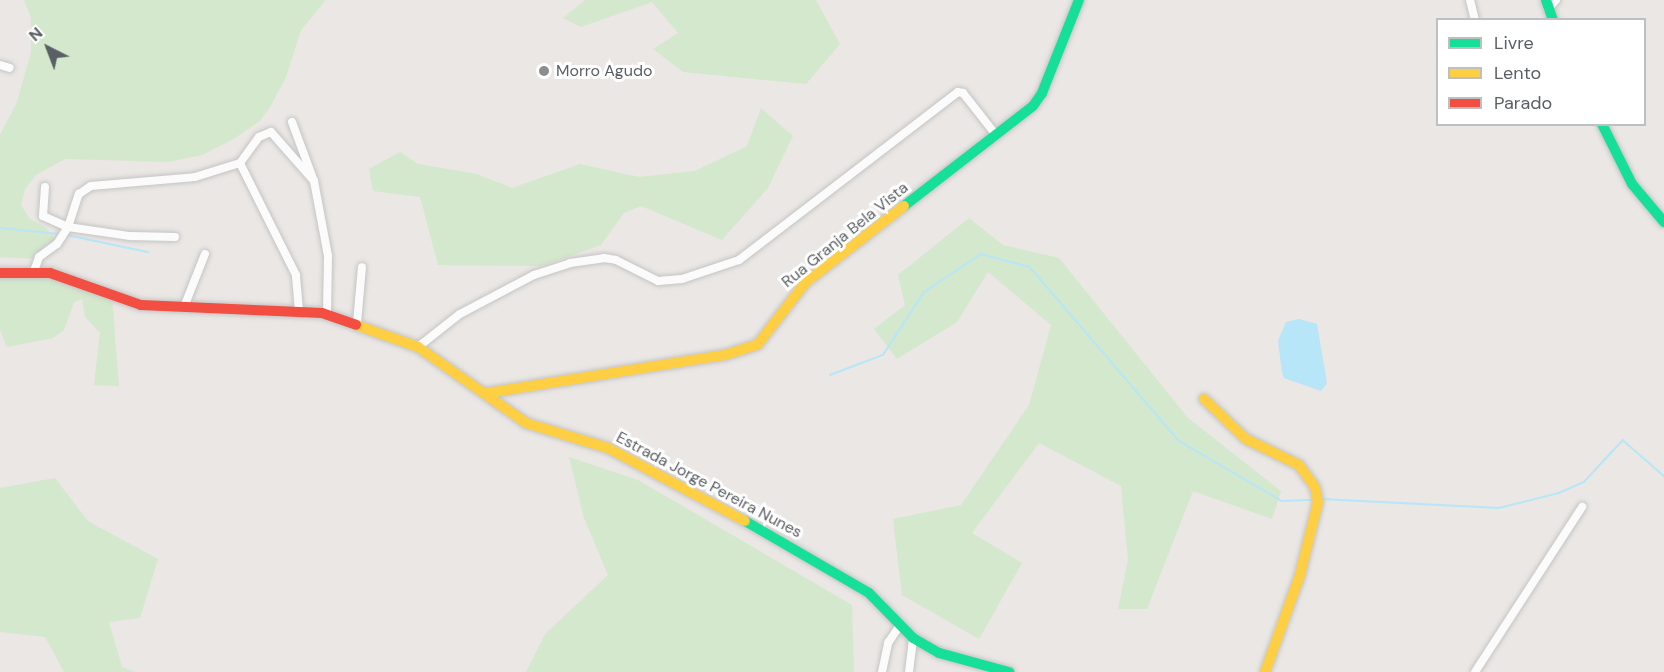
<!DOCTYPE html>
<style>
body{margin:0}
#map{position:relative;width:1664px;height:672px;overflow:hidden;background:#eae7e4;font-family:"DM Sans",sans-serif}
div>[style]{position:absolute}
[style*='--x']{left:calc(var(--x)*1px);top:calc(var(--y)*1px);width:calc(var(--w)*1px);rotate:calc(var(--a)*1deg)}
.green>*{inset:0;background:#d4e8cd}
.water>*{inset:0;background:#b6e6f7}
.stream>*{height:1.5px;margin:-0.75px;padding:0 0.75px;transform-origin:0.75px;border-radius:0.75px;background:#b6e6f7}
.roads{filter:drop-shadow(0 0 2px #c5c5c5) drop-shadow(0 0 2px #c5c5c5)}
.street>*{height:8px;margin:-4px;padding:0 4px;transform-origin:4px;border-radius:4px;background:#fcfbfb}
.fast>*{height:10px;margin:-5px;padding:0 5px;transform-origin:5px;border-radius:5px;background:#16e098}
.slow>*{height:10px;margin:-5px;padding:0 5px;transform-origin:5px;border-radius:5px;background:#ffcf43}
.jam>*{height:10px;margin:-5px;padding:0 5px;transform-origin:5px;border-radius:5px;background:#f24e42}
.dots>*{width:16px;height:16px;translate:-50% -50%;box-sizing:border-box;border:3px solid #fff;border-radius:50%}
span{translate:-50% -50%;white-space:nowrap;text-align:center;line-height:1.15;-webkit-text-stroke:6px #fff;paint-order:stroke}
.poi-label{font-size:16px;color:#595f63}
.left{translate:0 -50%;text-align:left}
.street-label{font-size:16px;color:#595f63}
.legend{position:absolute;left:1436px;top:18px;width:210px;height:108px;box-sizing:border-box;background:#fff;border:2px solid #bdbfc1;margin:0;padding:8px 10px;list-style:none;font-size:18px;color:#595f63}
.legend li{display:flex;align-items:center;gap:12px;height:30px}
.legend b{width:30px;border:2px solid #bdbfc1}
.north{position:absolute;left:18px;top:18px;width:60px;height:60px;-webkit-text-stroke:4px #fff;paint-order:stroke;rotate:318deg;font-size:16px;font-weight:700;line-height:24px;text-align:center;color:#595f63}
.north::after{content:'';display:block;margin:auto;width:21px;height:27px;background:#595f63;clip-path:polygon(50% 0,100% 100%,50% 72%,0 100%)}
</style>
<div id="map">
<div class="green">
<div style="clip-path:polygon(24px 0,326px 0,301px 30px,286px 77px,270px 107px,260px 121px,232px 140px,202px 155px,168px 162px,65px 159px,36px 175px,25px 189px,21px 205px,30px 219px,45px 227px,56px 240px,39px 259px,0 257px,0 135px,17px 102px,31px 52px,31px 18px)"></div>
<div style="clip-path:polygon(585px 0,816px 0,840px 44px,806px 84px,683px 72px,653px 49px,678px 33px,652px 2px,581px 27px,563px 18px)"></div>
<div style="clip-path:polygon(761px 108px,793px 136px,768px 188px,722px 240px,641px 206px,624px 213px,601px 245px,542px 266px,438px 265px,420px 197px,373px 191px,369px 169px,400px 152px,418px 164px,477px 174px,512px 188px,580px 164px,639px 177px,695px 171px,747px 146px)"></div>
<div style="clip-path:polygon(969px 218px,1003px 245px,1059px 258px,1188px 418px,1281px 491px,1272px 519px,1193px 491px,1147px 609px,1118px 609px,1128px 560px,1121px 486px,1039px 443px,972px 533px,1022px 563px,979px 639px,902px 595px,893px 519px,961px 505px,1029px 405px,1051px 325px,988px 272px,957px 322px,897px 359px,874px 329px,905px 305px,898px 275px)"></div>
<div style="clip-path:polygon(0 275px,42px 275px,112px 298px,119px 386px,94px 385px,100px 333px,85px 317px,82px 299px,74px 302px,64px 330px,53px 338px,7px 347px,0 330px)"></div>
<div style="clip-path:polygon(569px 457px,638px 480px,852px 605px,854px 672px,526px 672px,545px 634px,608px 575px,584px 518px)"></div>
<div style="clip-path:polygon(55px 478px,88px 521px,158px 559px,140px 618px,109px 622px,122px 667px,135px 672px,64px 672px,45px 637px,0 632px,0 488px)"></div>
</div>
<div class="water">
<div style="clip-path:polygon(1299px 319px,1317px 324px,1327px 383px,1321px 391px,1284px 378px,1282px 372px,1278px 341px,1286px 322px)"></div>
</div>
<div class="stream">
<div style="--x:0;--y:228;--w:59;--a:5.8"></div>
<div style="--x:67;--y:235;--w:83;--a:11.9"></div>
<div style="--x:830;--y:375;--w:57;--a:-20.7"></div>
<div style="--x:883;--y:355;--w:75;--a:-56.9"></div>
<div style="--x:924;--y:292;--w:69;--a:-33.7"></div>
<div style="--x:981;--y:254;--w:51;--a:14.9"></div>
<div style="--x:1030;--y:267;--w:229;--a:49.4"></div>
<div style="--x:1179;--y:441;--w:119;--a:30.2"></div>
<div style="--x:1282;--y:501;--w:32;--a:-2"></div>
<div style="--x:1322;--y:499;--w:177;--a:2.9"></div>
<div style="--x:1499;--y:508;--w:62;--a:-14"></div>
<div style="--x:1559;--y:493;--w:27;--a:-24"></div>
<div style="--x:1584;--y:482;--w:57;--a:-47.1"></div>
<div style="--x:1623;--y:440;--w:55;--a:41.3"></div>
</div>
<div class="roads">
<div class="street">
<div style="--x:1470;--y:0;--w:21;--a:76"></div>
<div style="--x:1548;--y:9;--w:12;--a:-48"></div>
<div style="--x:0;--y:65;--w:10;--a:17"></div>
<div style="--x:292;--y:122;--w:63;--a:69.6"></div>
<div style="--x:314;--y:181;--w:76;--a:79.4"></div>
<div style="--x:328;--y:256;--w:59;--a:91"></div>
<div style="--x:45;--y:187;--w:29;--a:94"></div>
<div style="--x:43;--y:216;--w:27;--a:24"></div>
<div style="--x:68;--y:227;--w:35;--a:-72"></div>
<div style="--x:79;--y:194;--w:14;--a:-34"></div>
<div style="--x:91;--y:186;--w:104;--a:-4.9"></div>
<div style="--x:195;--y:177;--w:47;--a:-17.3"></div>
<div style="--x:34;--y:271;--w:15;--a:-70"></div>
<div style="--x:39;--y:257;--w:22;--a:-36"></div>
<div style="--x:57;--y:244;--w:20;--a:-57"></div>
<div style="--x:68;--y:227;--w:63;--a:8.3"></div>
<div style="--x:130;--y:236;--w:45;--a:1.3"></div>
<div style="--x:184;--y:307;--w:57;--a:-68.4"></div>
<div style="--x:299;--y:311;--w:36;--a:-95"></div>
<div style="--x:296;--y:275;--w:125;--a:-116.6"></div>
<div style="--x:240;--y:163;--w:32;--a:-54"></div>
<div style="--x:259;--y:137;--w:13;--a:-23"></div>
<div style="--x:271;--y:132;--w:65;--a:48.7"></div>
<div style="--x:357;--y:323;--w:56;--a:-84.9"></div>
<div style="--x:418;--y:347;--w:53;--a:-38.2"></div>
<div style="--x:460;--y:314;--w:84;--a:-27.8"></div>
<div style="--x:534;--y:275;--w:38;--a:-18"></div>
<div style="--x:570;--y:263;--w:34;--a:-8"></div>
<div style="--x:604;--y:258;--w:12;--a:9"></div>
<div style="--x:616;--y:260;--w:47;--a:26.6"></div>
<div style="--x:658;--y:281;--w:24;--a:-5"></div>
<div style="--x:682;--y:279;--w:60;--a:-18.4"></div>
<div style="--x:739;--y:260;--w:276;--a:-37.5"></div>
<div style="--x:958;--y:92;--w:5;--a:11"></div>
<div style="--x:963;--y:93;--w:53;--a:51.8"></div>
<div style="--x:882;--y:672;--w:30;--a:-78"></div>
<div style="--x:888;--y:643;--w:22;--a:-56"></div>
<div style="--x:909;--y:672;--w:34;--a:-83"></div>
<div style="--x:1475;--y:672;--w:197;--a:-57"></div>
</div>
<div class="fast">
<div style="--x:1546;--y:0;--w:21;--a:71"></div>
<div style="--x:1602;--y:124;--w:67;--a:63.4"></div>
<div style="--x:1632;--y:184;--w:50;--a:49.9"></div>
<div style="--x:904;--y:206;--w:163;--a:-37.8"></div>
<div style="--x:1033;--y:106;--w:16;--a:-55"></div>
<div style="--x:1042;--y:93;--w:100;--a:-68.3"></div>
<div style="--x:745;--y:521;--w:143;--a:30.1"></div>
<div style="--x:869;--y:593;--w:63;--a:45.6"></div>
<div style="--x:913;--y:638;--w:30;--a:30"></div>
<div style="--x:939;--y:653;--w:73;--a:15.2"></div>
</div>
<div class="slow">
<div style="--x:356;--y:325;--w:66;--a:19.5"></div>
<div style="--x:418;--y:347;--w:132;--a:35.1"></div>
<div style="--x:526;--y:423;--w:86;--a:17"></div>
<div style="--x:608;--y:448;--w:155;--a:28.1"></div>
<div style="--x:487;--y:393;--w:241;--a:-9.1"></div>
<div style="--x:725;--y:355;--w:35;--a:-18"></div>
<div style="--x:758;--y:344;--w:78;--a:-52.3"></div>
<div style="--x:806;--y:282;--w:124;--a:-37.8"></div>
<div style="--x:1204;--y:399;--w:58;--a:43.6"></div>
<div style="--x:1246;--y:439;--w:59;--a:26.1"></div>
<div style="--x:1299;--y:465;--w:27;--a:54"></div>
<div style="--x:1315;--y:487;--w:15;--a:79"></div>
<div style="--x:1318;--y:502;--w:75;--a:103.9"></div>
<div style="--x:1300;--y:575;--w:103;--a:109.8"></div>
</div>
<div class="jam">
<div style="--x:0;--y:273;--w:50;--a:0"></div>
<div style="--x:50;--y:273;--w:96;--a:19.4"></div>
<div style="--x:141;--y:305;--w:181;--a:2.5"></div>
<div style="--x:322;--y:313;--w:36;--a:19"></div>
</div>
</div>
<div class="dots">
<div style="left:544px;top:71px;background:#8c8f90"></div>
</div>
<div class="poi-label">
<span class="left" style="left:556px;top:71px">Morro Agudo</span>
</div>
<div class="street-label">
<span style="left:845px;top:235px;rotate:-39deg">Rua Granja Bela Vista</span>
<span style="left:709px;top:485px;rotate:28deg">Estrada Jorge Pereira Nunes</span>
</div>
<ul class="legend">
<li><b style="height:8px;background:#16e098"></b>Livre</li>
<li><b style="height:8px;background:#ffcf43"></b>Lento</li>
<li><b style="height:8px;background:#f24e42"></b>Parado</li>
</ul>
<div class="north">N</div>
</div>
